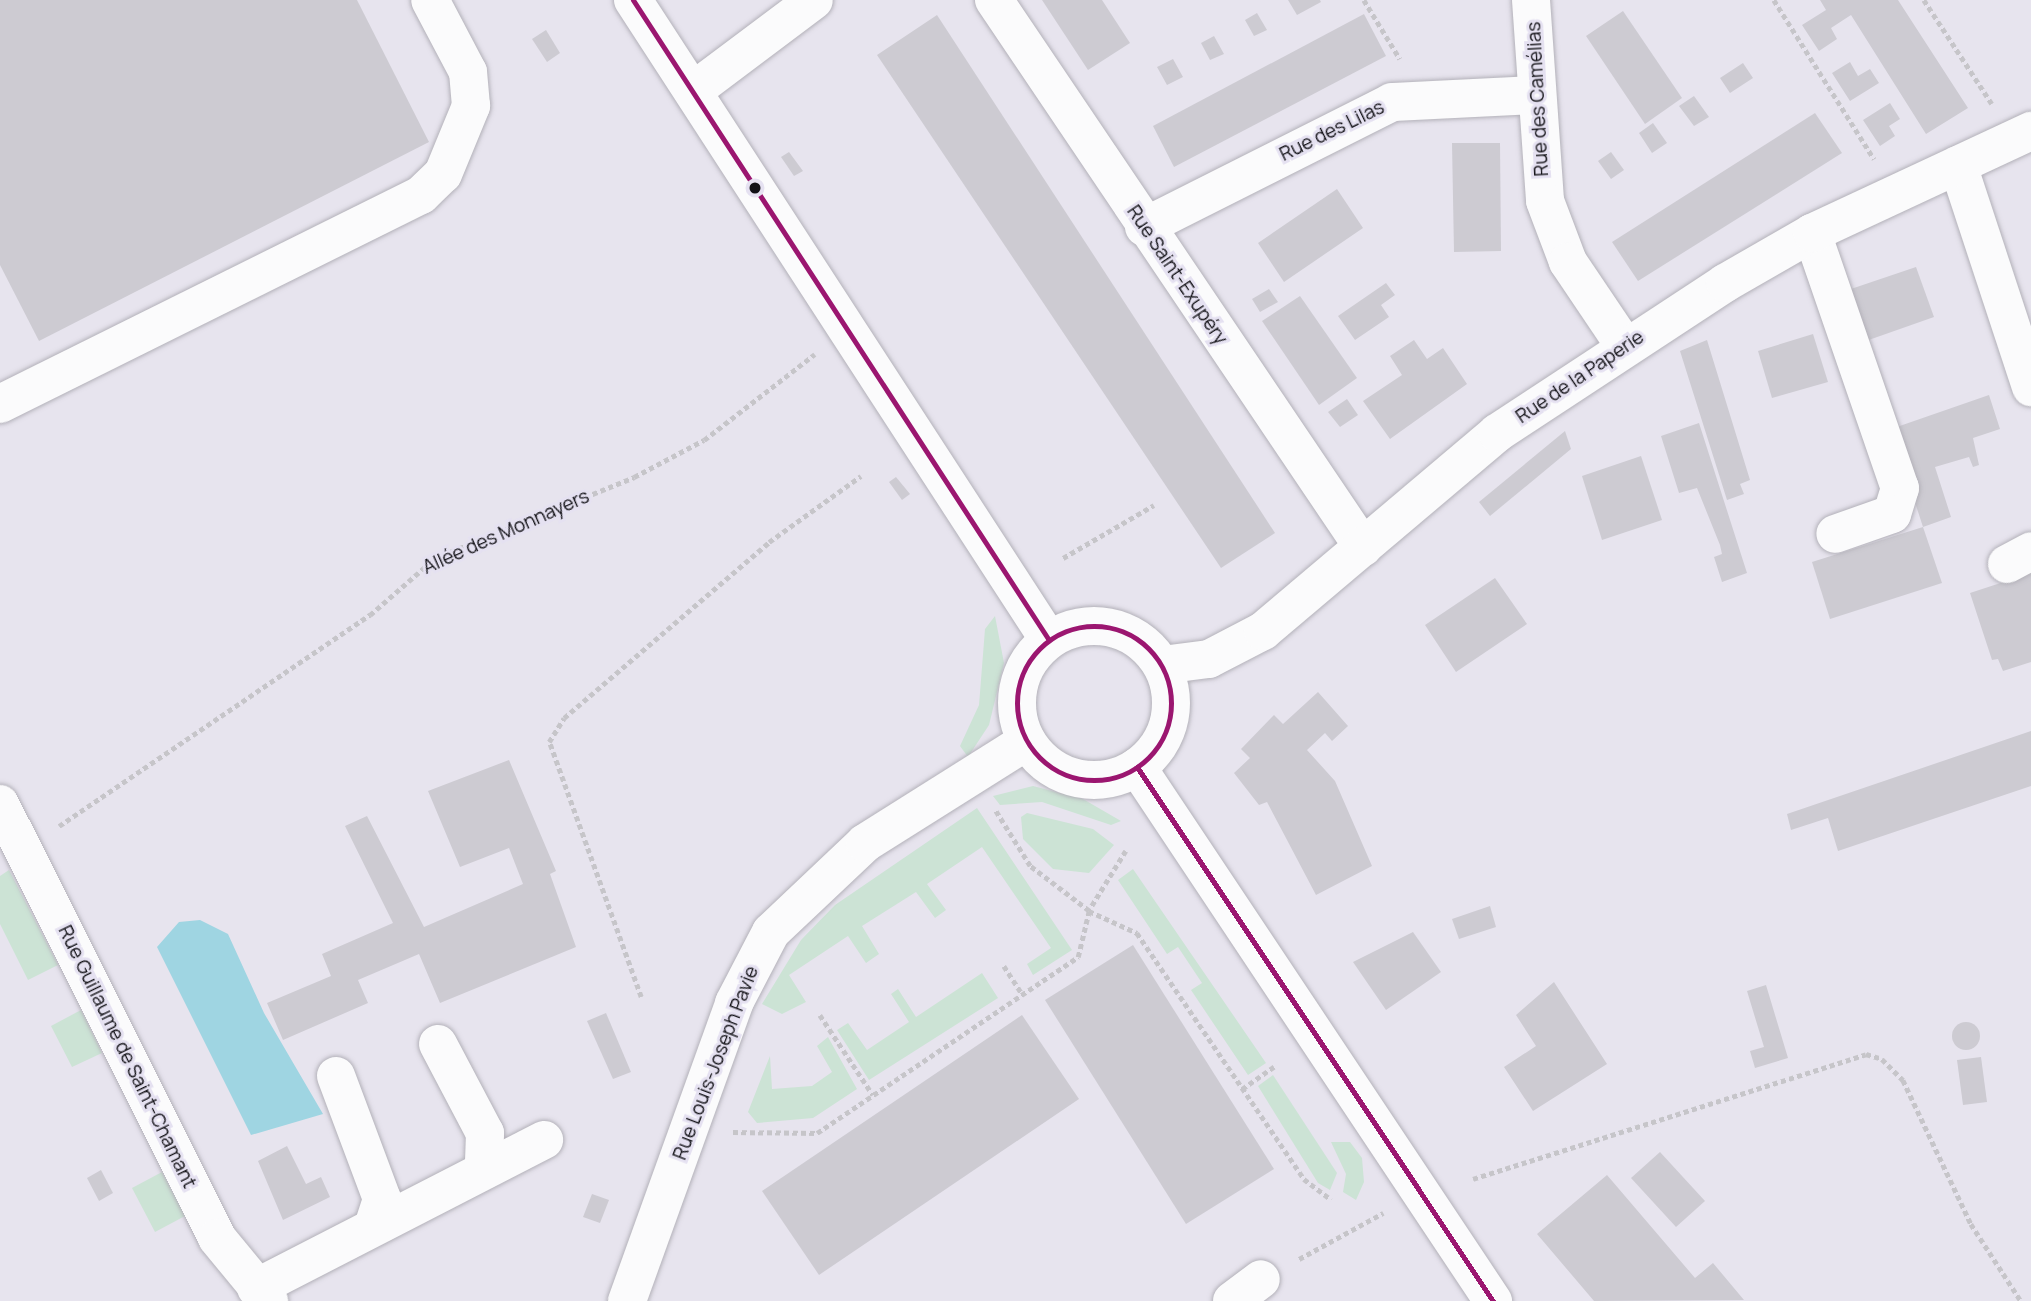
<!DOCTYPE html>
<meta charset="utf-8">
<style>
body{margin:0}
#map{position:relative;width:2031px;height:1301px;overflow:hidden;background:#e7e4ee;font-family:Manrope,sans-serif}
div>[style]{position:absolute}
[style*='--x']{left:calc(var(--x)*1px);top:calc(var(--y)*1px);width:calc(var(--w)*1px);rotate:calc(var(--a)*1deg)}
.green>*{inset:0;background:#cce3d5}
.water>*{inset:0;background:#9fd5e2}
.building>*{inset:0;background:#cdcbd2}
.round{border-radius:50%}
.path>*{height:4.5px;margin-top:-2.25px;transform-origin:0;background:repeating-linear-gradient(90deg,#c6c5c9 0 5px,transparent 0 8.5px)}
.roads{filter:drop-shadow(0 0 2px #b3b1b9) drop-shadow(0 0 2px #b3b1b9)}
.minor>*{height:38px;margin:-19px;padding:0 19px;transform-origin:19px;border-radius:19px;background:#fbfbfc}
.minor>.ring{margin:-19px;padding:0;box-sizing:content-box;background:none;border:38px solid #fbfbfc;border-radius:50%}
.bus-1>*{height:5px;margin:-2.5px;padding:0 2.5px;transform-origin:2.5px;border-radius:2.5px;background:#9b1670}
.bus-1>.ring{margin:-2.5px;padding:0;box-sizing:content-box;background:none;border:5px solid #9b1670;border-radius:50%}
.dots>*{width:19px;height:19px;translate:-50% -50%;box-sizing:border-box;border:4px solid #e5e1f1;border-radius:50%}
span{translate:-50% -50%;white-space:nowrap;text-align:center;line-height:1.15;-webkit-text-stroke:6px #e5e1f1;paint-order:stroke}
.street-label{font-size:19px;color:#121116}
</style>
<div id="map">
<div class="green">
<div style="clip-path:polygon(995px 616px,1004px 663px,989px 725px,968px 757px,960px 746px,979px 705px,985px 629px)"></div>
<div style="clip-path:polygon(1033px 786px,1083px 799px,1121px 821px,1111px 825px,1042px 802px,1000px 805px,993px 796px)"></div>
<div style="clip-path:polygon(977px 808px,1072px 950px,1033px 975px,1027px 964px,1051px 948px,982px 847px,927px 884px,946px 910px,935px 918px,916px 892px,862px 926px,879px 954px,866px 963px,848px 936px,789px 975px,806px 1002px,782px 1014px,762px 1004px,801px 940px,835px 905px)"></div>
<div style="clip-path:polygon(1027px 813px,1093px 829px,1114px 845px,1089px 873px,1053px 869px,1023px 839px,1021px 817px)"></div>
<div style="clip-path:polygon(1133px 869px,1266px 1063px,1248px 1075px,1191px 990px,1202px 983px,1178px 947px,1167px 954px,1118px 880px)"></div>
<div style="clip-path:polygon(9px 870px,58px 965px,28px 980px,0 924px,0 876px)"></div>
<div style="clip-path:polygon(982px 973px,998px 998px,869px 1080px,837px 1030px,848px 1023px,867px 1050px,909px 1022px,891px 994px,898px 989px,916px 1017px)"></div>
<div style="clip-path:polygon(81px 1010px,102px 1053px,72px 1067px,51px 1026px)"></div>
<div style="clip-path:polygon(828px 1037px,857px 1089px,813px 1118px,757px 1123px,748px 1112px,770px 1056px,772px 1089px,812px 1086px,832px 1072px,817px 1046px)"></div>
<div style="clip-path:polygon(1273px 1075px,1337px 1173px,1330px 1190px,1318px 1183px,1258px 1086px)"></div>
<div style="clip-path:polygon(1331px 1142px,1350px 1142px,1362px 1158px,1364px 1182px,1356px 1200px,1343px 1192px,1346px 1174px)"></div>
<div style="clip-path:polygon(162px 1172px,185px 1216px,155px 1232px,132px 1188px)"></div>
</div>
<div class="water">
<div style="clip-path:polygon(200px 920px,228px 934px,264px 1013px,323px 1114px,251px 1135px,157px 947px,179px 922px)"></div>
</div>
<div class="building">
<div style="clip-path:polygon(0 0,357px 0,429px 142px,39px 341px,0 265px)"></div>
<div style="clip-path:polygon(1042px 0,1102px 0,1130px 43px,1088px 70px)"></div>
<div style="clip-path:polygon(1288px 0,1320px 0,1321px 2px,1297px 15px)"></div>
<div style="clip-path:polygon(1820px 0,1898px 0,1968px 108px,1926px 134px,1851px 15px,1831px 28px,1837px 39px,1819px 51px,1802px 25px,1826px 10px)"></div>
<div style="clip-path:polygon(1623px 11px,1682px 98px,1645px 124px,1586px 36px)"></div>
<div style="clip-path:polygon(1257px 13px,1267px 30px,1254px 36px,1245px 20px)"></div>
<div style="clip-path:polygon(1364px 14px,1386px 56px,1174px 167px,1153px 126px)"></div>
<div style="clip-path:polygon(937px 15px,1275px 533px,1221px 568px,877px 55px)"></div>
<div style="clip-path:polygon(546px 30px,560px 53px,547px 62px,532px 39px)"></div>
<div style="clip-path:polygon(1214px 36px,1224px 54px,1210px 60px,1201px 43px)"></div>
<div style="clip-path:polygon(1173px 59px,1183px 77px,1167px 85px,1157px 67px)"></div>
<div style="clip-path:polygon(1850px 62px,1858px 76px,1870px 69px,1879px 83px,1850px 101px,1832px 73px)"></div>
<div style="clip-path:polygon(1743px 63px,1753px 78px,1730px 93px,1720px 78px)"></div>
<div style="clip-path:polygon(1694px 96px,1709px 117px,1694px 126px,1679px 106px)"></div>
<div style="clip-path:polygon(1890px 103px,1900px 119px,1889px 126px,1895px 136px,1880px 146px,1863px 120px)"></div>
<div style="clip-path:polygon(1815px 113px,1842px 153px,1638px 281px,1612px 242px)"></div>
<div style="clip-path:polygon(1653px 123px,1667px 143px,1652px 153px,1639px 133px)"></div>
<div style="clip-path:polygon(1452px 143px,1500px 143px,1501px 251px,1454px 252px)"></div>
<div style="clip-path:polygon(789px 152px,803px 171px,794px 176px,781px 157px)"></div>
<div style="clip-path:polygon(1611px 152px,1624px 170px,1611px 179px,1598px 161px)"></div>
<div style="clip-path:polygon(1337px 189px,1363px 228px,1284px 282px,1258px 243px)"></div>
<div style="clip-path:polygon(1916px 267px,1934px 317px,1863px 342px,1845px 291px)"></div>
<div style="clip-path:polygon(1386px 283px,1395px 295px,1381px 305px,1389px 317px,1355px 340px,1338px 316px)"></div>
<div style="clip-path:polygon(1269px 289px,1278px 302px,1260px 312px,1252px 299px)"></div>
<div style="clip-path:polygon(1300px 296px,1357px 378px,1319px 405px,1262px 321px)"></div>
<div style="clip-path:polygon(1813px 334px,1828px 382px,1772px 398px,1758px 351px)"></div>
<div style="clip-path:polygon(1414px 340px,1427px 359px,1443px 348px,1467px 384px,1390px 439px,1363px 401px,1402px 375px,1390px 356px)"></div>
<div style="clip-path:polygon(1707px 340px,1750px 480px,1740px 484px,1744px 494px,1727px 500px,1680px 351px)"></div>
<div style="clip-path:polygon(1989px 395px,2000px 429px,1973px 438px,1979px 465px,1973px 467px,1969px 457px,1935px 467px,1951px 517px,1923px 527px,1891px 429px)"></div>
<div style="clip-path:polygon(1347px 399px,1358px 415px,1340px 427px,1328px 412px)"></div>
<div style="clip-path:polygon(1699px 423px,1747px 573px,1722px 582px,1714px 557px,1722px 554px,1720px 545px,1697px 488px,1679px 493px,1661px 436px)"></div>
<div style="clip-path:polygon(1565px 431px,1571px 449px,1490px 516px,1479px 502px)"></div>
<div style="clip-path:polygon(1641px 456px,1662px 520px,1602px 540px,1582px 476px)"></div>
<div style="clip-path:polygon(896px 477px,910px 494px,902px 500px,889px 482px)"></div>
<div style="clip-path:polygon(1923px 527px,1942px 583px,1830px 619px,1812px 562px)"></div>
<div style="clip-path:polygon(2031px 573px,2031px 662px,2003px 671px,1998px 659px,1992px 660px,1970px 593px)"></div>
<div style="clip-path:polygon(1495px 578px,1527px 624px,1456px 672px,1425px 625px)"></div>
<div style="clip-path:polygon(1318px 692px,1348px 726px,1332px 741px,1325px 733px,1307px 750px,1335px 781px,1372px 866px,1316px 895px,1267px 802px,1259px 805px,1234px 773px,1250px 758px,1241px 749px,1274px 715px,1283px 724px)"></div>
<div style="clip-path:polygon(2031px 731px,2031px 786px,1838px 851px,1828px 818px,1791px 830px,1787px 814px)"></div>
<div style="clip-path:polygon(509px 760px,556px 871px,550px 874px,576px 947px,440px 1003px,419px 954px,358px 980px,368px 1003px,283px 1040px,267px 1003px,331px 976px,322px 954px,393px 923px,345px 826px,367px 816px,424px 927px,523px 884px,509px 848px,460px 867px,428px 791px)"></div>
<div style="clip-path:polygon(1490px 906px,1496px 927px,1459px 939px,1452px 919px)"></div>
<div style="clip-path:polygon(1413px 932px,1441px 972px,1386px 1010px,1353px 962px)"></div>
<div style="clip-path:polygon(1133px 945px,1274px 1169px,1186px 1224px,1045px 1000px)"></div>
<div style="clip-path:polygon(1554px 982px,1607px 1064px,1533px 1111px,1504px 1067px,1536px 1046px,1516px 1015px)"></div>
<div style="clip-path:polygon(1766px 985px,1788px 1058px,1755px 1068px,1750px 1051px,1764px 1047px,1747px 991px)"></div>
<div style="clip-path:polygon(606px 1013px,631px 1072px,613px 1079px,587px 1021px)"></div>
<div style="clip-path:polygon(1022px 1015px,1079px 1099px,819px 1275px,762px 1191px)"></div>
<div class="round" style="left:1952px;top:1022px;width:28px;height:28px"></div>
<div style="clip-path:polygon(1981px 1057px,1987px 1102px,1963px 1105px,1957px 1060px)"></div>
<div style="clip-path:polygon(287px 1146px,306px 1184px,321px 1177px,330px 1197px,283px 1220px,258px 1161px)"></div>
<div style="clip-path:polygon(1660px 1152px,1705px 1201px,1676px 1227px,1631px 1178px)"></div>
<div style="clip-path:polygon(101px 1170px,113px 1193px,99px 1201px,87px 1178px)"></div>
<div style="clip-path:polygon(1607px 1175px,1695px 1278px,1713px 1263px,1744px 1300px,1594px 1301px,1537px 1234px)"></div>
<div style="clip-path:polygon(592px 1194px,609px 1200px,600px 1223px,583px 1217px)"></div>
</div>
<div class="path">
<div style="--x:1364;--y:0;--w:69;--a:58.6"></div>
<div style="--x:1774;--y:0;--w:188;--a:57.8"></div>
<div style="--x:1924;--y:0;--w:124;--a:56.8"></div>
<div style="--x:1063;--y:558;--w:105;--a:-30.2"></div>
<div style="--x:59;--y:826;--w:376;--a:-34.2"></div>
<div style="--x:370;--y:615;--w:86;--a:-41.2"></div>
<div style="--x:435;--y:558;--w:215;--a:-22.1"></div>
<div style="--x:634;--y:477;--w:79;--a:-27.9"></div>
<div style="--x:704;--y:440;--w:140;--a:-37.8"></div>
<div style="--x:1126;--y:851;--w:70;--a:121.7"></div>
<div style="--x:1089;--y:911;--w:53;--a:24.6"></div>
<div style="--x:1137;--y:933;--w:297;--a:55.8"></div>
<div style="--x:1304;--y:1179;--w:34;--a:37"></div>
<div style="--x:1004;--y:966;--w:33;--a:57"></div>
<div style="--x:641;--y:997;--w:271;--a:-109.8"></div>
<div style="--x:549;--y:742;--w:28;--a:-58"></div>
<div style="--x:564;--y:718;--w:270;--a:-40.6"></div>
<div style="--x:769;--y:542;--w:113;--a:-35.7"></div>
<div style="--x:820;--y:1015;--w:96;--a:56.5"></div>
<div style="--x:1242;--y:1089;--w:39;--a:-35"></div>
<div style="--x:733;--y:1132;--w:84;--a:0.7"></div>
<div style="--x:817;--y:1133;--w:315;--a:-34"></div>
<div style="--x:1078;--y:957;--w:47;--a:-76.6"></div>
<div style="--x:1089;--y:911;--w:74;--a:-142.7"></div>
<div style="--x:1030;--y:866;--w:66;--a:-122"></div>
<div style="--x:1473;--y:1179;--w:412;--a:-17.6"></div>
<div style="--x:1866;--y:1054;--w:17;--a:17"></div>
<div style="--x:1882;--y:1059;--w:30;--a:45"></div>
<div style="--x:1903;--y:1080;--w:159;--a:64.7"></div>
<div style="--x:1971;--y:1224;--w:92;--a:57"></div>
<div style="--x:1299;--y:1259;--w:96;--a:-28.7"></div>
</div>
<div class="roads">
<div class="minor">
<div style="--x:633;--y:0;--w:763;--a:56.98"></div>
<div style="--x:994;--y:0;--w:660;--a:56"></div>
<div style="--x:1531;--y:0;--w:201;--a:86"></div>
<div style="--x:1545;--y:201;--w:65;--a:69.3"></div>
<div style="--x:1568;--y:262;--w:100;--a:56"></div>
<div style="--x:693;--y:91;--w:151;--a:-36.9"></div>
<div style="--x:1958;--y:165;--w:234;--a:71.8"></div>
<div style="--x:1144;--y:227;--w:278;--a:-26.7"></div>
<div style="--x:1392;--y:102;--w:144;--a:-2.8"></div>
<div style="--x:1812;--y:233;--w:270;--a:71"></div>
<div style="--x:1900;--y:488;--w:27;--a:107"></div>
<div style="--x:1892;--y:514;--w:60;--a:160.7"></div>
<div style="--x:0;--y:404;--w:470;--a:-26.4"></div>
<div style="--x:421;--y:195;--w:30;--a:-44"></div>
<div style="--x:443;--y:174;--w:74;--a:-67.6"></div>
<div style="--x:471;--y:106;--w:34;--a:-95"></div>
<div style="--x:468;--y:72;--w:81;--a:-117.8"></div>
<div style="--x:2007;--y:564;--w:27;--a:-28"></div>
<div class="ring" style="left:1017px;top:626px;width:116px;height:116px"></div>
<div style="--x:1162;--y:665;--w:47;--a:-7.3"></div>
<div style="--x:1209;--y:659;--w:61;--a:-27.4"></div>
<div style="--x:1263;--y:631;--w:307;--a:-40.2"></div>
<div style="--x:1497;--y:433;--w:273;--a:-33.3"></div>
<div style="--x:1725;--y:283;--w:100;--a:-29.9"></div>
<div style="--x:1812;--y:233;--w:242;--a:-25"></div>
<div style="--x:1137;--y:767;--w:642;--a:56.31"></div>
<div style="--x:0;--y:804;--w:485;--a:63.4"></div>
<div style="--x:217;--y:1238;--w:82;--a:50.5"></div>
<div style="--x:438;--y:1044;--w:101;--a:62.2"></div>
<div style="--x:485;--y:1133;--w:37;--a:92"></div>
<div style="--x:336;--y:1076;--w:131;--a:69.5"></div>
<div style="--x:382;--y:1199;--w:29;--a:108"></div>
<div style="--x:256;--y:1288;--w:324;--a:-27.2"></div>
<div style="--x:627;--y:1301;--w:317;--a:-70.2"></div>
<div style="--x:734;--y:1003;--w:80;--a:-62.5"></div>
<div style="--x:771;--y:932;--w:129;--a:-43.4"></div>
<div style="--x:865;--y:843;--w:191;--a:-32.2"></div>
<div style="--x:1232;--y:1301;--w:36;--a:-37"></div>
</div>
</div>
<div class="bus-1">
<div style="--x:633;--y:0;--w:763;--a:56.98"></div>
<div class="ring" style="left:1017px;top:626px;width:149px;height:149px"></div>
<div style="--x:1137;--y:767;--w:642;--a:56.31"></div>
</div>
<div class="dots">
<div style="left:755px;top:188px;background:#121116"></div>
</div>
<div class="street-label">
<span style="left:1538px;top:99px;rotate:-93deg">Rue des Camélias</span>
<span style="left:1332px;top:131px;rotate:-26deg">Rue des Lilas</span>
<span style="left:1177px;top:275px;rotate:56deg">Rue Saint-Exupéry</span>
<span style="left:1580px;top:377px;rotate:-34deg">Rue de la Paperie</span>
<span style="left:506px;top:532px;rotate:-24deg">Allée des Monnayers</span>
<span style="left:127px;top:1057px;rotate:64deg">Rue Guillaume de Saint-Chamant</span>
<span style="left:716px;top:1063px;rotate:-69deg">Rue Louis-Joseph Pavie</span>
</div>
</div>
